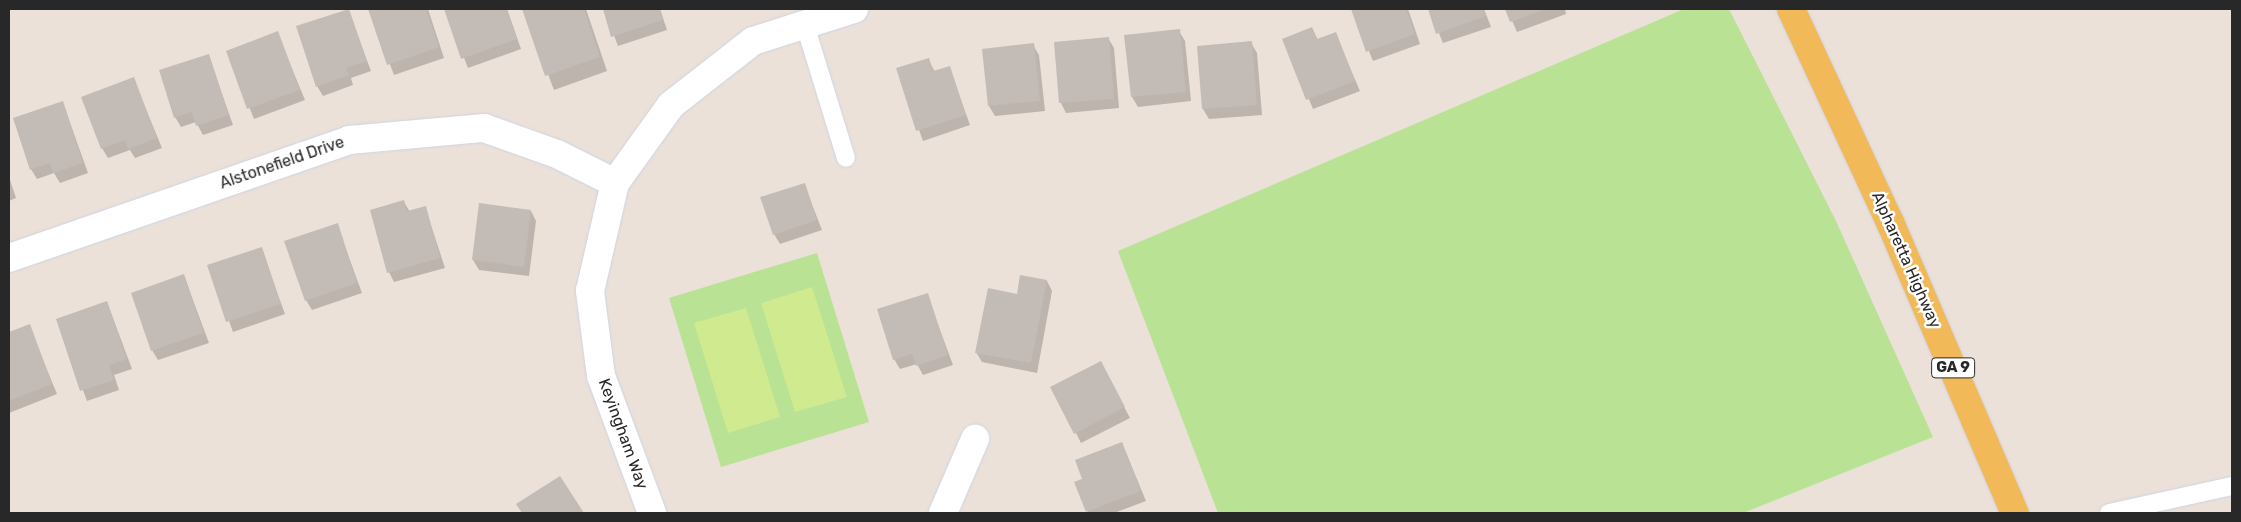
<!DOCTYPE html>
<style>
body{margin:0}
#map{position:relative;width:2241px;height:522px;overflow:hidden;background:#ebe1d9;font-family:Rubik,sans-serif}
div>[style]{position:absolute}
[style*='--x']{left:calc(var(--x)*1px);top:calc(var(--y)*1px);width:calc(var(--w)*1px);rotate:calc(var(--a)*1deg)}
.green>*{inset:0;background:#b9e294}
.pitch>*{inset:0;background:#d0ea90}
.shadow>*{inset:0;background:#0003}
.building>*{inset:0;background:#c3bbb6}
.roads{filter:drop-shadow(0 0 1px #ced4e1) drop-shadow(0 0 1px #ced4e1)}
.lane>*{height:18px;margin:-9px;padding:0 9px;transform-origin:9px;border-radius:9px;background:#fff}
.street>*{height:28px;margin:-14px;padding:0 14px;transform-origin:14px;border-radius:14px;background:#fff}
.primary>*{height:28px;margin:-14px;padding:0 14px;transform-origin:14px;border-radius:14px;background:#f1b958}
span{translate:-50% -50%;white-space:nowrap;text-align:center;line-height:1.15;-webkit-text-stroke:5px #fff;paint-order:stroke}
.shield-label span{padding:1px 4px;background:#fff;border:1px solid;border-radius:4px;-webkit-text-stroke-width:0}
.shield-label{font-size:15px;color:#282828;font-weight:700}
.street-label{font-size:16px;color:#282828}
.frame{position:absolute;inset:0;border:10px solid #282828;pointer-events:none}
</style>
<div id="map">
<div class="green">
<div style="clip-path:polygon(1684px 9px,1729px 9px,1836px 221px,1933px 437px,1743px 513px,1218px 513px,1118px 251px)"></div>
<div style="clip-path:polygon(817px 253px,869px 422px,721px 467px,669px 298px)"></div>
</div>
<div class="pitch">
<div style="clip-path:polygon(812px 287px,847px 397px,795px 412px,761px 303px)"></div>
<div style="clip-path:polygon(746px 308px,780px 417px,728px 433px,694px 323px)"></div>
</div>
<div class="shadow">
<div style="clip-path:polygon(369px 9px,428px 9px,444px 58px,394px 75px)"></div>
<div style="clip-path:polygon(445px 9px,507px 9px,521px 49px,468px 68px)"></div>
<div style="clip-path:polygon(523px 9px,586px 9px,607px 71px,554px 90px)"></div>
<div style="clip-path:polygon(604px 9px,660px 9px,667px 30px,618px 46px)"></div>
<div style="clip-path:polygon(1352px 9px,1408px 9px,1420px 44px,1373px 61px)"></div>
<div style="clip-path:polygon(1429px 9px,1484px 9px,1491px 27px,1443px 43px)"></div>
<div style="clip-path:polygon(1507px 9px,1565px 9px,1566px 14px,1517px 32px)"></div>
<div style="clip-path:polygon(348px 10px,371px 71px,351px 78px,353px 85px,323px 96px,317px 86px)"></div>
<div style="clip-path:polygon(1312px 28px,1318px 40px,1335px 33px,1360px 91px,1313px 109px,1284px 39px)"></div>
<div style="clip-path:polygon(1179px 31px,1185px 41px,1191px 101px,1138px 107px,1132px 97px,1125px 37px)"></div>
<div style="clip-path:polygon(277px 33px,305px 100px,254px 119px,227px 51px)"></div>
<div style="clip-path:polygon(1108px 38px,1114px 48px,1119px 108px,1066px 113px,1061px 103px,1055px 43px)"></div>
<div style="clip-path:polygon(1251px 43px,1257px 53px,1262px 115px,1209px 119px,1203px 109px,1198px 47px)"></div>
<div style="clip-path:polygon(1033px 45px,1039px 55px,1045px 111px,995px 116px,989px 106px)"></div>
<div style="clip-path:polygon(208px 55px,233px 125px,203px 135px,196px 122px,181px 127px,175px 117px)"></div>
<div style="clip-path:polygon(928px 59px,935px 72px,949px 67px,970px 125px,923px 141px,897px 69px)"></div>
<div style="clip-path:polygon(133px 78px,162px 148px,135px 158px,130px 150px,108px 158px,102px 148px)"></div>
<div style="clip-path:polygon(63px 103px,88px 173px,60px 183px,54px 173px,37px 179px,31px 169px)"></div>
<div style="clip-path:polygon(9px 177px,16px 198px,9px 201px)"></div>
<div style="clip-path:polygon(804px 184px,822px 230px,780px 244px,774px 234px)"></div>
<div style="clip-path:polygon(404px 202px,410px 212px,425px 207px,445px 268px,394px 282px,389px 272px)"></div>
<div style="clip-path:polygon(531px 211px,536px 221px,529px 276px,479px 270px,473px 260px)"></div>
<div style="clip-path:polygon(337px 225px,362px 293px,312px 310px,306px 300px)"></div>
<div style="clip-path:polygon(261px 249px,285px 314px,233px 332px,209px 266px)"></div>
<div style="clip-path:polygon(184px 276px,209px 343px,158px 360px,152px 350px)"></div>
<div style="clip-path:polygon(1047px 281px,1052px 291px,1037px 373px,982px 362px,976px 352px,1018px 296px)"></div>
<div style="clip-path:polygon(927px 295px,953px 365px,923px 375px,917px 364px,900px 369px,894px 359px)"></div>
<div style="clip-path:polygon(107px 302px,132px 369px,114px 375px,119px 390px,87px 401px,57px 319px)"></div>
<div style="clip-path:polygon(29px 326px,57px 394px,9px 413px,9px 333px)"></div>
<div style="clip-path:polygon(1106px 373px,1130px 418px,1081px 443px,1076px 433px)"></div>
<div style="clip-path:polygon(1122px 443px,1146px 501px,1114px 513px,1088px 513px,1084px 480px)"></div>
<div style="clip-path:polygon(560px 477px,582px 513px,523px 513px,518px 504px)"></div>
</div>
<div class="building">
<div style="clip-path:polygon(349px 9px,367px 61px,346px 68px,349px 75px,316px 87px,296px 26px)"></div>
<div style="clip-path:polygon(368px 9px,426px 9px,439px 47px,387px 65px)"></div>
<div style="clip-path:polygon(444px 9px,506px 9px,517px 39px,461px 59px)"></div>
<div style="clip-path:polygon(522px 9px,584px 9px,600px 57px,545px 76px)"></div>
<div style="clip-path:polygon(603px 9px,659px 9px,663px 20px,611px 37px)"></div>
<div style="clip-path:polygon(1351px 9px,1406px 9px,1415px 34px,1366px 52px)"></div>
<div style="clip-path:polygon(1428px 9px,1483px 9px,1486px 16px,1436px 34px)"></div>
<div style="clip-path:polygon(1505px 9px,1547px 9px,1510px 22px)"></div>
<div style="clip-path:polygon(1312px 27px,1317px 39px,1336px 32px,1355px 81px,1306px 100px,1282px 39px)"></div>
<div style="clip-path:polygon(1180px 29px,1186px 92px,1131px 97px,1124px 35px)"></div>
<div style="clip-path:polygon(278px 31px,300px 90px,247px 109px,226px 51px)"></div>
<div style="clip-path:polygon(1109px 37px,1114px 99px,1059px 103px,1054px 42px)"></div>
<div style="clip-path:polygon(1252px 41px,1257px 105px,1202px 109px,1197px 46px)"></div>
<div style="clip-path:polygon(1034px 43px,1040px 101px,988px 106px,982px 49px)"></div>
<div style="clip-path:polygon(209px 54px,229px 115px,196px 126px,192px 112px,174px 118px,159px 70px)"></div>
<div style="clip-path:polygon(929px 58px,933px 71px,950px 66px,966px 115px,916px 131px,896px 68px)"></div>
<div style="clip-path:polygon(134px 77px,157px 138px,128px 149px,125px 140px,101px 149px,81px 97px)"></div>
<div style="clip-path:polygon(63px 101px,83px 163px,53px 173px,50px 163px,30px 170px,13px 118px)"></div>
<div style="clip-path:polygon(805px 183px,817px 220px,773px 235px,760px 197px)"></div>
<div style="clip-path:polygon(404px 200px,407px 211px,426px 206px,440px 258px,387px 273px,370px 210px)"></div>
<div style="clip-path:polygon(479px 203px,531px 210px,524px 267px,472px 260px)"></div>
<div style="clip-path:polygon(338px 223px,357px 283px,305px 301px,284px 241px)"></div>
<div style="clip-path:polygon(262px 247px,281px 304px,226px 322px,207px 265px)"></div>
<div style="clip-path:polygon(184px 274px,204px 333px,151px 351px,131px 293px)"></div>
<div style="clip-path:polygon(1020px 275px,1047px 280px,1031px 363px,975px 353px,988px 288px,1017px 294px)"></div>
<div style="clip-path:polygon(928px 293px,948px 355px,916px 366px,912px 354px,893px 360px,877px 309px)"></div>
<div style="clip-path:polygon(107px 301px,127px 359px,109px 365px,114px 380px,80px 391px,56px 319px)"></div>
<div style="clip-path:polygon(30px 324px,52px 384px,9px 401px,9px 332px)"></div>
<div style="clip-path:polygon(1101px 361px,1125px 407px,1074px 434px,1050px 387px)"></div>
<div style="clip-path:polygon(1122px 442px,1141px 491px,1086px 512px,1074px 482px,1082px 479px,1075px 460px)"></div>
<div style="clip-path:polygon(560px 476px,584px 513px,522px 513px,516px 504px)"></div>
</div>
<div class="roads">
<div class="lane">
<div style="--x:805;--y:25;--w:139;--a:72.9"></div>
<div style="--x:2109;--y:513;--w:126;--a:-12.4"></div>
</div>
<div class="street">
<div style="--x:9;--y:258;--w:360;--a:-19.1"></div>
<div style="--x:349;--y:140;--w:136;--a:-5.1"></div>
<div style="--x:484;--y:128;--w:77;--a:19.6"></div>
<div style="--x:557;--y:154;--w:65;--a:26.6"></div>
<div style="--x:652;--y:513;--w:146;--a:-110.4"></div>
<div style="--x:601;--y:376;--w:86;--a:-97.4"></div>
<div style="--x:590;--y:291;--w:111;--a:-77"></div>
<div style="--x:615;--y:183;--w:96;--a:-54.3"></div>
<div style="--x:671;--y:105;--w:104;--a:-38"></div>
<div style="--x:753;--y:41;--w:106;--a:-17.6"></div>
<div style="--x:943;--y:513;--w:81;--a:-66.6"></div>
</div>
<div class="primary">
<div style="--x:1791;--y:9;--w:235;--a:65.1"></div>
<div style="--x:1890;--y:222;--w:317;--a:66.8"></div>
</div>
</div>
<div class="shield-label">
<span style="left:1953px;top:368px">GA 9</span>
</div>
<div class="street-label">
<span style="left:282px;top:163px;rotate:-19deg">Alstonefield Drive</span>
<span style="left:1906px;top:260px;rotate:66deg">Alpharetta Highway</span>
<span style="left:623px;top:434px;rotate:70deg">Keyingham Way</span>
</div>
<div class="frame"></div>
</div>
